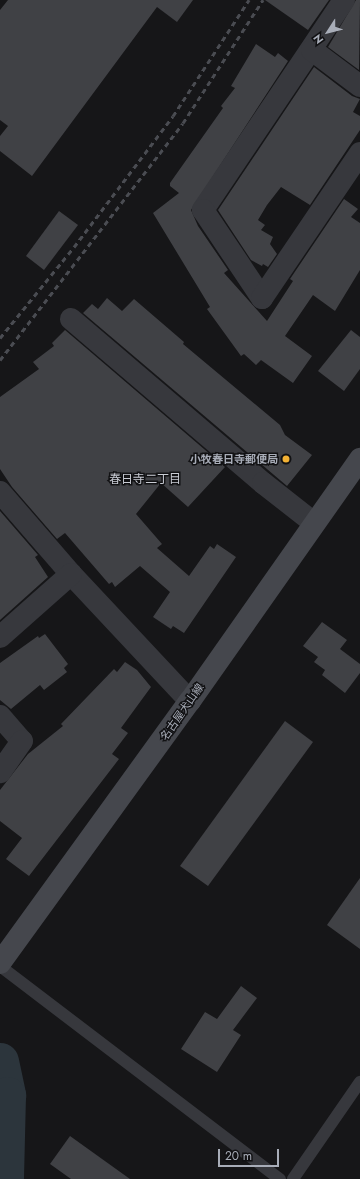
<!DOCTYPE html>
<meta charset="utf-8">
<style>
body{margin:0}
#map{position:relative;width:360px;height:1179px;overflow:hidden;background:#161618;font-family:Jost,"Noto Sans JP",sans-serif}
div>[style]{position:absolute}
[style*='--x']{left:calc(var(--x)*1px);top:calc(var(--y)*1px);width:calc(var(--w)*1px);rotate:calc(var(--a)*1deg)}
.river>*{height:37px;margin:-18.5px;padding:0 18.5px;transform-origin:18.5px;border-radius:18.5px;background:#2c353c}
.building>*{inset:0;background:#404145}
.service>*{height:12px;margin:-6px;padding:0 6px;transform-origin:6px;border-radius:6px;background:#37383d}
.minor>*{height:22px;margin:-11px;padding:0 11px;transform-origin:11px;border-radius:11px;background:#37383d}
.secondary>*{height:22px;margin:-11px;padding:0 11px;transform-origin:11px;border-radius:11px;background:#45474d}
.rail>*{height:3px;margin-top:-1.5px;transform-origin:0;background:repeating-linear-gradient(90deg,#4a4c52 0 5px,transparent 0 9px)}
.dots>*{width:11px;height:11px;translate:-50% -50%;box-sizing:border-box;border:2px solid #111113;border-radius:50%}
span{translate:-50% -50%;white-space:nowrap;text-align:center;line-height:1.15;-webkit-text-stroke:3px #111113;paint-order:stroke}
.poi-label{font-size:11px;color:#a8adb8;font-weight:700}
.right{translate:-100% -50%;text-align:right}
.street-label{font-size:11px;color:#a8adb8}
.neighbourhood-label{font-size:12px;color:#c9ccd4}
.north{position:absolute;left:308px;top:12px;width:40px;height:40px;-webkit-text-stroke:3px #111113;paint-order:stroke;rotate:234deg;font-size:11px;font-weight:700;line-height:16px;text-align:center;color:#a8adb8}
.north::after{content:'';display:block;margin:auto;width:14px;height:18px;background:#a8adb8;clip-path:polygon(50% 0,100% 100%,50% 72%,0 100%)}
.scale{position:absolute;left:218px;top:1149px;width:61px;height:18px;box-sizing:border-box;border:2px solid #a8adb8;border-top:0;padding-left:5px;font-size:12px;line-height:14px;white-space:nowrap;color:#a8adb8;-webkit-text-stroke:3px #111113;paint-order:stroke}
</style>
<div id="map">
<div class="river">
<div style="--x:0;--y:1061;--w:35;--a:78"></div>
<div style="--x:7;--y:1095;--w:84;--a:91.4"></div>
</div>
<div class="building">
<div style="clip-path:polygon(8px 0,193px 0,177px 22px,157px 7px,32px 176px,0 151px,0 136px,8px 126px,0 120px,0 10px)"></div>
<div style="clip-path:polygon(265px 0,329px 0,308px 30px)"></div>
<div style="clip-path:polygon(356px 0,360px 0,359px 70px,328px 47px)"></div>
<div style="clip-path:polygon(256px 44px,275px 57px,278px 53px,288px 61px,191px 210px,198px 226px,228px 270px,224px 273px,267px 321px,293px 281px,290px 279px,344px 199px,358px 209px,351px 217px,360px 223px,360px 270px,335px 311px,313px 295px,285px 336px,312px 356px,293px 383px,261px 360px,256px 365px,244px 354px,241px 356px,207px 309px,210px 307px,153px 213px,179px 193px,170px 186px,170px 183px,223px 108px,221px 106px,235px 88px,231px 86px)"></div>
<div style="clip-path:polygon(314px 67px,352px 96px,360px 99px,353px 112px,360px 116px,360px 130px,310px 205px,281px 187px,267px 205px,258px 220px,265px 225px,261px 230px,273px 237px,270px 244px,277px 254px,268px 267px,263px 264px,262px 266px,251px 260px,218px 210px)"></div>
<div style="clip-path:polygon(59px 211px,78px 225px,44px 270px,26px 256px)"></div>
<div style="clip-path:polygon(107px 298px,122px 311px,134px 299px,184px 342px,183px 344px,280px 425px,285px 435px,312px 455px,287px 486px,83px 313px,92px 304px,98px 309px)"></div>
<div style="clip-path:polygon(65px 330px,225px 467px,188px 507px,161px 483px,136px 514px,162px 544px,157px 548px,189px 576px,210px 546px,214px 549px,217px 544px,236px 557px,184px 633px,173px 626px,171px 629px,153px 617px,170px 592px,140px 566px,115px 587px,112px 582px,109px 584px,65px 533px,57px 539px,12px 487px,0 469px,0 397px,39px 369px,33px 362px,54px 346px,52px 343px)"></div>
<div style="clip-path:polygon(351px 330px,360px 337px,360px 369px,344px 391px,318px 371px)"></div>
<div style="clip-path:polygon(0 511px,38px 555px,35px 557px,48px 577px,0 620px)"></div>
<div style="clip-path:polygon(322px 622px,347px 640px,340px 649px,360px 664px,360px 673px,345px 693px,322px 675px,325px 670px,314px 662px,318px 657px,303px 646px)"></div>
<div style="clip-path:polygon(45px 634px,68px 664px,64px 668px,67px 672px,44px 690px,40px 685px,11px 709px,0 700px,0 663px,38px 636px,39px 638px)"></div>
<div style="clip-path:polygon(125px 662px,137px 670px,151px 687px,121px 728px,128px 733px,112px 754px,119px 759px,29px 876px,6px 859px,22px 838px,0 821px,0 790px,28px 754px,63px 726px,61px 724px,114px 669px,117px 672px)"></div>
<div style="clip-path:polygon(285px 721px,313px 742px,208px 886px,180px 866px)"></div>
<div style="clip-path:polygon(360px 878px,360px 949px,327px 925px)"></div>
<div style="clip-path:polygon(241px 986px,257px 998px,233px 1030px,241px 1035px,217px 1072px,181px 1049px,205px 1012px,217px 1019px)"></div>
<div style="clip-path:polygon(70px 1136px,130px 1179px,71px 1179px,50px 1164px)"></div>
</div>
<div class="service">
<div style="--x:0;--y:966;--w:352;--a:37.3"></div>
<div style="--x:293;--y:1179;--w:118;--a:-55.4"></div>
</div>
<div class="minor">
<div style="--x:344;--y:0;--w:253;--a:123.9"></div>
<div style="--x:203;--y:210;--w:106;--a:56.2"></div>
<div style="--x:262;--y:298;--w:175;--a:-55.9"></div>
<div style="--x:312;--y:50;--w:60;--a:36.9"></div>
<div style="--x:71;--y:319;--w:253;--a:40.5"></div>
<div style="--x:263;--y:483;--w:65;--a:38.1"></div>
<div style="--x:0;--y:492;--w:108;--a:49.1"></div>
<div style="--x:71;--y:574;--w:174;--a:46.9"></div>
<div style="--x:0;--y:637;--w:95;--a:-41.6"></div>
<div style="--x:0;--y:716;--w:33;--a:49"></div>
<div style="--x:22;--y:741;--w:38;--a:125"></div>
</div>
<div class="secondary">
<div style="--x:0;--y:963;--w:324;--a:-54.1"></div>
<div style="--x:190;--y:701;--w:296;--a:-54.9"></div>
</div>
<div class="rail">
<div style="--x:0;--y:338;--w:117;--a:-50.9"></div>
<div style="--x:74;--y:247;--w:164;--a:-52.9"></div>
<div style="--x:173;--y:116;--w:139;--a:-56.8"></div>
<div style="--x:0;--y:360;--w:299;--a:-52.3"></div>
<div style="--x:183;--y:123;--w:147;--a:-57"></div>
</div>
<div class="dots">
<div style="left:286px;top:459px;background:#f2b134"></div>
</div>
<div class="poi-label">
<span class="right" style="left:278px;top:459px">小牧春日寺郵便局</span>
</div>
<div class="street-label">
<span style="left:182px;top:712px;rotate:-55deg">名古屋犬山線</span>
</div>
<div class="neighbourhood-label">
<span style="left:145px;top:480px">春日寺二丁目</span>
</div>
<div class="north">N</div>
<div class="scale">20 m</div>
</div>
